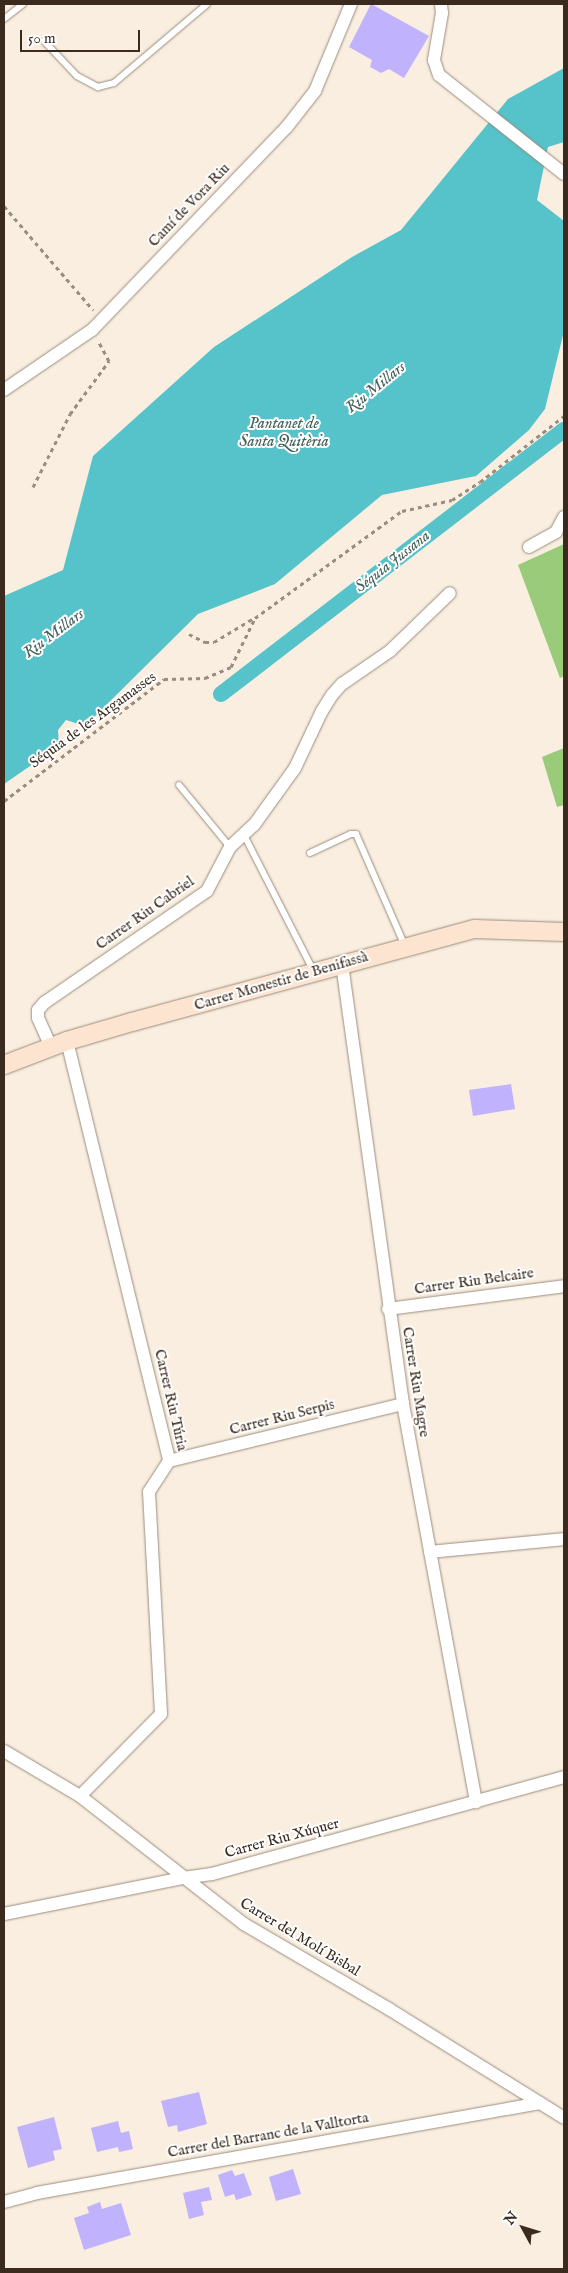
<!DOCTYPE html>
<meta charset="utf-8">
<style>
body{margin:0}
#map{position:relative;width:568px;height:2273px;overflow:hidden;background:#f9eedf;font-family:"IM FELL English",serif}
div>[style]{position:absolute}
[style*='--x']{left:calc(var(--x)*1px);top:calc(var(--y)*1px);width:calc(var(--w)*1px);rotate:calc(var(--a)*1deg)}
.green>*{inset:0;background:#99cb7b}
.water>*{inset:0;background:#55c3c9}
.canal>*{height:16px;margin:-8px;padding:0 8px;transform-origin:8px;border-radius:8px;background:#55c3c9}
.building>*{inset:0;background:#c0b2fc}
.path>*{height:3px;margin-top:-1.5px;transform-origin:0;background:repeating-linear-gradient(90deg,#9a8c7e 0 4px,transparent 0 8px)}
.roads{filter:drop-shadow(0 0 1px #9a8c7e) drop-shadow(0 0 1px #9a8c7e)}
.lane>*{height:6px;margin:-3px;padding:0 3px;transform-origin:3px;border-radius:3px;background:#fff}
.street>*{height:12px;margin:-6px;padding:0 6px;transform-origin:6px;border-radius:6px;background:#fff}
.secondary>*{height:18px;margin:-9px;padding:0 9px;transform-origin:9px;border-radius:9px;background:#fde4d0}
span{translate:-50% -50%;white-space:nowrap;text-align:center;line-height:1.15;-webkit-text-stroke:4px #fff;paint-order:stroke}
.street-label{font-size:15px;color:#3b2a1e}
.water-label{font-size:16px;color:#44605a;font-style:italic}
.frame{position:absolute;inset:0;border:5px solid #3b2a1e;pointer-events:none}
.north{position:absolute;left:498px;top:2203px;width:50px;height:50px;-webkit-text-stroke:4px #fff;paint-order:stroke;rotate:309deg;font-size:14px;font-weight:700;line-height:20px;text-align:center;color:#3b2a1e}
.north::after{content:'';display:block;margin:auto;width:18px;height:22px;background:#3b2a1e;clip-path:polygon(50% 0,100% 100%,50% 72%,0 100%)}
.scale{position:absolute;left:20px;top:30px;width:120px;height:22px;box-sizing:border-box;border:2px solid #3b2a1e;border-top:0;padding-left:6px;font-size:15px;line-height:18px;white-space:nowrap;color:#3b2a1e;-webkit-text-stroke:4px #fff;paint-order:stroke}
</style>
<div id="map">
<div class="green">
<div style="clip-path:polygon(564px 544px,564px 676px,560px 678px,518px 565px)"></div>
<div style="clip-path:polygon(564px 748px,564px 805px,557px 807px,542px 757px)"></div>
</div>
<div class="water">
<div style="clip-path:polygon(564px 68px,564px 142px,548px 147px,537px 200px,564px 221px,564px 331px,545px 409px,529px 430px,476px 476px,382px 495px,275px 584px,198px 614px,85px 726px,66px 720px,58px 730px,59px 746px,4px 784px,4px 596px,63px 570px,93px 456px,214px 347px,352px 257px,401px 230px,508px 99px)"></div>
</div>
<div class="canal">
<div style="--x:221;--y:694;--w:433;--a:-37.6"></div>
</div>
<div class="building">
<div style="clip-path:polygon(371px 4px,429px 36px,404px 78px,389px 69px,381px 73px,370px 67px,372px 60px,349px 47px)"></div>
<div style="clip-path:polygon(511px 1084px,515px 1109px,473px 1116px,469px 1090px)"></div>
<div style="clip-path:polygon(199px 2092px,207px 2124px,178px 2132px,177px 2125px,168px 2127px,161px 2101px)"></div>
<div style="clip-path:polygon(54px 2117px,62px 2149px,53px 2151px,55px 2160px,28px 2168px,17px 2127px)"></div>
<div style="clip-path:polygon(118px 2121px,121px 2133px,129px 2131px,133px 2149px,119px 2152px,118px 2147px,97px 2152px,91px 2128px)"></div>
<div style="clip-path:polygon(293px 2169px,301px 2194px,276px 2201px,269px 2177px)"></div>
<div style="clip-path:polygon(232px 2170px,235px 2176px,244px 2173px,252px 2195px,236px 2200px,234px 2194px,225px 2197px,218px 2175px)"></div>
<div style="clip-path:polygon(209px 2187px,212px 2200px,201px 2202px,204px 2215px,189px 2219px,183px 2193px)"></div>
<div style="clip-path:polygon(100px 2202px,102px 2209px,121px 2203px,131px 2235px,84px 2250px,74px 2218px,89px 2213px,87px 2207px)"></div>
</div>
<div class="path">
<div style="--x:4;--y:206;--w:137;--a:49.4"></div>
<div style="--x:33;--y:487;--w:82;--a:-63.1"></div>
<div style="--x:70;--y:414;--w:66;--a:-53.7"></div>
<div style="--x:109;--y:361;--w:21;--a:-118"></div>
<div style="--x:189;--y:634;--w:18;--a:27"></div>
<div style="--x:205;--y:642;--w:9;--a:0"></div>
<div style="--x:214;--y:642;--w:47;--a:-31"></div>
<div style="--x:4;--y:801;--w:201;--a:-37.3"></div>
<div style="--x:164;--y:679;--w:41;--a:-1.4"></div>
<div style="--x:205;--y:678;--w:28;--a:-23"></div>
<div style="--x:231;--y:667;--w:55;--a:-63.9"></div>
<div style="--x:255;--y:618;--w:182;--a:-36.1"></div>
<div style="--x:402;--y:511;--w:51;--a:-12.4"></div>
<div style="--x:452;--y:500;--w:33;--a:-33"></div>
<div style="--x:480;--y:482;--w:107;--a:-38.2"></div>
</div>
<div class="roads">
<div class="lane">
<div style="--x:4;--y:19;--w:24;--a:-38"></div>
<div style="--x:44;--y:41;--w:48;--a:46.7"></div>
<div style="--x:77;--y:76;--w:24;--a:28"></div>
<div style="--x:98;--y:87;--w:16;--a:-14"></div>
<div style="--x:114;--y:83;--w:122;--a:-40.3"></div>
<div style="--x:179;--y:785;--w:80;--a:50.6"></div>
<div style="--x:244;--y:835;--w:154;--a:62.9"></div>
<div style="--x:310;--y:853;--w:45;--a:-24.9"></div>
<div style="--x:351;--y:834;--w:5;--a:0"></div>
<div style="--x:356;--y:834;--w:122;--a:66.4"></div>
</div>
<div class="street">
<div style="--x:441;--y:4;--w:9;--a:84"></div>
<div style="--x:442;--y:13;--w:48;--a:99.7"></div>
<div style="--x:434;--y:60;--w:16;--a:72"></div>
<div style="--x:439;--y:75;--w:159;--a:38.4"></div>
<div style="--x:4;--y:390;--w:107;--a:-34.3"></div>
<div style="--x:92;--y:330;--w:280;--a:-46.2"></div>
<div style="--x:286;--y:128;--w:47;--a:-51.9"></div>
<div style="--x:315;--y:91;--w:94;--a:-67.5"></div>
<div style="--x:529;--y:547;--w:31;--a:-29"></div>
<div style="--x:556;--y:532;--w:17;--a:-62"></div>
<div style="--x:342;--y:964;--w:444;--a:82.1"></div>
<div style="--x:403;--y:1404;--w:405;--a:79.6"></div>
<div style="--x:67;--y:1041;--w:432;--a:76.3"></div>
<div style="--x:169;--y:1461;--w:37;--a:123"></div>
<div style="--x:149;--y:1492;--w:222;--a:86.9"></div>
<div style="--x:161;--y:1714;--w:115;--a:134.6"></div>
<div style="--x:51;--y:1047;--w:32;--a:-114"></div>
<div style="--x:38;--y:1018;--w:8;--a:-90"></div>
<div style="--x:38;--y:1010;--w:9;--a:-49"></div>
<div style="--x:44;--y:1003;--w:198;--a:-34.5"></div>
<div style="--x:207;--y:891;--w:50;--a:-62.4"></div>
<div style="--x:230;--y:847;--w:33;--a:-43"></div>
<div style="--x:254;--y:825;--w:70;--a:-54.3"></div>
<div style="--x:295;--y:768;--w:63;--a:-64.7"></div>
<div style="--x:322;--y:711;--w:19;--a:-58"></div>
<div style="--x:332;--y:695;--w:15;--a:-48"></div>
<div style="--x:342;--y:684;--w:58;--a:-34.5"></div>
<div style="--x:390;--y:651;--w:83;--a:-44"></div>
<div style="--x:388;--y:1309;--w:177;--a:-7.4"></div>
<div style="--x:169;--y:1461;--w:241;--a:-13.7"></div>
<div style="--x:430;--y:1552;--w:135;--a:-5.5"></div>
<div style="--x:4;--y:1751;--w:88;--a:30.6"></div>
<div style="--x:80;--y:1796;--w:208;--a:38"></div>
<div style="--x:244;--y:1924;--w:168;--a:30.4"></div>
<div style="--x:389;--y:2009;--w:206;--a:31.9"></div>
<div style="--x:4;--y:1914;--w:183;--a:-11.4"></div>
<div style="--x:183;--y:1878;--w:29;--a:-8"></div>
<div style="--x:212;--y:1874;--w:365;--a:-15.4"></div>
<div style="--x:4;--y:2202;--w:34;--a:-15"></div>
<div style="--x:37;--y:2193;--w:511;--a:-10.14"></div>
</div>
<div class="secondary">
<div style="--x:4;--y:1065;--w:67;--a:-20.9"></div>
<div style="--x:67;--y:1041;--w:68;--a:-16.3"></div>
<div style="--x:132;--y:1022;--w:355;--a:-15.2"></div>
<div style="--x:475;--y:929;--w:89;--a:1.9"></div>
</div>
</div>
<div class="street-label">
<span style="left:189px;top:205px;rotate:-46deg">Camí de Vora Riu</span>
<span style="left:93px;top:720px;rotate:-36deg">Séquia de les Argamasses</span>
<span style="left:145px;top:913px;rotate:-35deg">Carrer Riu Cabriel</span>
<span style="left:281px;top:981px;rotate:-16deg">Carrer Monestir de Benifassà</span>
<span style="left:474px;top:1281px;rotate:-8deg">Carrer Riu Belcaire</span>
<span style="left:416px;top:1382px;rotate:81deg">Carrer Riu Magre</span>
<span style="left:171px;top:1400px;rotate:77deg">Carrer Riu Túria</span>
<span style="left:282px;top:1417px;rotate:-14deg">Carrer Riu Serpis</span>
<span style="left:282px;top:1838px;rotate:-15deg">Carrer Riu Xúquer</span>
<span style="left:300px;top:1937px;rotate:31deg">Carrer del Molí Bisbal</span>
<span style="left:268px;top:2135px;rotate:-10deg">Carrer del Barranc de la Valltorta</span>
</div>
<div class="water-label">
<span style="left:376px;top:388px;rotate:-39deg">Riu Millars</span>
<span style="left:284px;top:433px">Pantanet de<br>Santa Quitèria</span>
<span style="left:393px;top:562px;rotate:-38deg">Séquia Jussana</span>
<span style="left:54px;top:634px;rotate:-37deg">Riu Millars</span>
</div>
<div class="frame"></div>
<div class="north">N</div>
<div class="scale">50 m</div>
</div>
